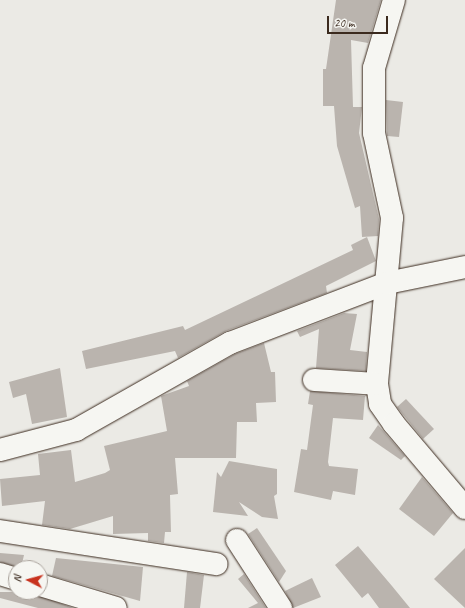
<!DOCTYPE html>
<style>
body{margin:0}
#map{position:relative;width:465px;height:608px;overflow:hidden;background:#ebeae5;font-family:Caveat,sans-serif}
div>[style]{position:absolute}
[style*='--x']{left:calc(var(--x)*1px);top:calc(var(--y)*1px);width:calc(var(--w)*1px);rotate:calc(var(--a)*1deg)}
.building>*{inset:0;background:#bab4ae}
.roads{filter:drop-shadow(0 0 1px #3b2a1e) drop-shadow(0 0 1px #3b2a1e)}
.minor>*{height:22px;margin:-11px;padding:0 11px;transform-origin:11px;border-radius:11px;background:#f6f6f2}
span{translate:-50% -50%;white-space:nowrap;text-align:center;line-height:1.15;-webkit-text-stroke:3px #f6f6f2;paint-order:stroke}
.north{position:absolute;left:8px;top:560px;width:40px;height:40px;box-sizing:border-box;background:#f6f6f2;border:1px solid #aba49d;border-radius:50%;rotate:276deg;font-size:11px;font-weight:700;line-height:16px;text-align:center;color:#3b2a1e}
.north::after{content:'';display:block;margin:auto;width:14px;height:18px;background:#c8321e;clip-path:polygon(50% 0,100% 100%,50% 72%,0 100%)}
.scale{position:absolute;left:327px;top:16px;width:61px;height:18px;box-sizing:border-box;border:2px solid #3b2a1e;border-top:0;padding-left:5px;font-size:12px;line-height:14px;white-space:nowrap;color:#3b2a1e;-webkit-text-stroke:3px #f6f6f2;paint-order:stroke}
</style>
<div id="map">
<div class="building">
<div style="clip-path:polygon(336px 0,381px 0,368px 43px,351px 40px,353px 107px,362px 107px,359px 133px,379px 219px,378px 236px,362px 237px,360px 206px,355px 208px,337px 146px,334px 106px,323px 106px,323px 69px,326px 69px)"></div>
<div style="clip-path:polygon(386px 100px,403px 102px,399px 137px,387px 136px)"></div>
<div style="clip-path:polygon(367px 237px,376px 261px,326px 286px,327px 293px,226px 331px,178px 358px,175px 351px,86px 369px,82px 351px,183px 326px,185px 330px,353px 250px,351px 245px)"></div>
<div style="clip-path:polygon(344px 313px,357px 314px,350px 350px,367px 352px,366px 371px,316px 368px,319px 329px,300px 337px,297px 331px)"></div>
<div style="clip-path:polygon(264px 343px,271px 372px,275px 372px,276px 402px,256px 403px,257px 422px,237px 422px,236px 458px,175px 458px,178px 494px,170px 495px,171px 532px,165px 532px,164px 543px,148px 541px,148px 533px,113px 534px,113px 516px,70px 529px,42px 525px,45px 501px,2px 506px,0 479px,40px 475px,38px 454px,71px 450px,75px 482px,105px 473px,110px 470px,104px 446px,167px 431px,161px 396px,189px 386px,187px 381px,235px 354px)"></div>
<div style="clip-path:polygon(60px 368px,67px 417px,32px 424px,26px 394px,13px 398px,9px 382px)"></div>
<div style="clip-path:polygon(310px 391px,365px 396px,363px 420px,333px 418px,328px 462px,329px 466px,358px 469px,355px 495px,333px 491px,331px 500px,294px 492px,301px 449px,307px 450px,313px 405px,308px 404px)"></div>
<div style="clip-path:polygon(406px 399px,434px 429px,423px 439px,397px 407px)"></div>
<div style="clip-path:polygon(378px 425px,405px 456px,401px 460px,369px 438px)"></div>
<div style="clip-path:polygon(229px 461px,277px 469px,277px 494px,274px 496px,278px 519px,262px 517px,239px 502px,248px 516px,213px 512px,217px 472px,221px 477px)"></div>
<div style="clip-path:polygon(422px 477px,453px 513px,434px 536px,399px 509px)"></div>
<div style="clip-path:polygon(257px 528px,286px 571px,279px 582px,248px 534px)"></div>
<div style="clip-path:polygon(358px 546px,392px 586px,410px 608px,379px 608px,368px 593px,362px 598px,335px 565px)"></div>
<div style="clip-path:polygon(465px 548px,465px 608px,434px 579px)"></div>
<div style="clip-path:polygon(0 553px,24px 555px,21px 568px,0 562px)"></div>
<div style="clip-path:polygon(56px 558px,143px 567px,140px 601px,52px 576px)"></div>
<div style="clip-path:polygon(187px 572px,204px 575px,200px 608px,184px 608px)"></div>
<div style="clip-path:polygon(244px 574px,266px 608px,248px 608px,258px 603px,238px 579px)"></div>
<div style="clip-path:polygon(312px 578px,321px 597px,293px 608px,285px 591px)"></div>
<div style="clip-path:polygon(0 592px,30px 592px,73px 608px,38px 608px,0 598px)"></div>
</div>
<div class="roads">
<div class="minor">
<div style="--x:394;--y:0;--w:71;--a:106.4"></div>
<div style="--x:374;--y:68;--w:65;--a:90"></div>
<div style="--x:374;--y:133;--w:87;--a:78"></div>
<div style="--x:392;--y:218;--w:167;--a:95.2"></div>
<div style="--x:377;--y:384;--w:20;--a:81"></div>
<div style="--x:380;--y:404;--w:24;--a:55"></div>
<div style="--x:394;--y:424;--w:110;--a:49.8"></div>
<div style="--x:314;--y:380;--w:63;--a:3.6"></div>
<div style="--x:0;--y:450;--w:79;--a:-14.7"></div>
<div style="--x:76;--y:430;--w:177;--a:-29.5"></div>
<div style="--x:230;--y:343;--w:168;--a:-20.9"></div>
<div style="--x:387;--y:283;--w:80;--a:-11.6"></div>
<div style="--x:0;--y:531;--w:219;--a:8.7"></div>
<div style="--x:237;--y:540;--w:81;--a:57.1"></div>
<div style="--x:0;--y:574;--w:17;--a:17"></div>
<div style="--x:40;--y:585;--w:79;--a:16.8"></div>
</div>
</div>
<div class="north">N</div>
<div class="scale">20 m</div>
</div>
